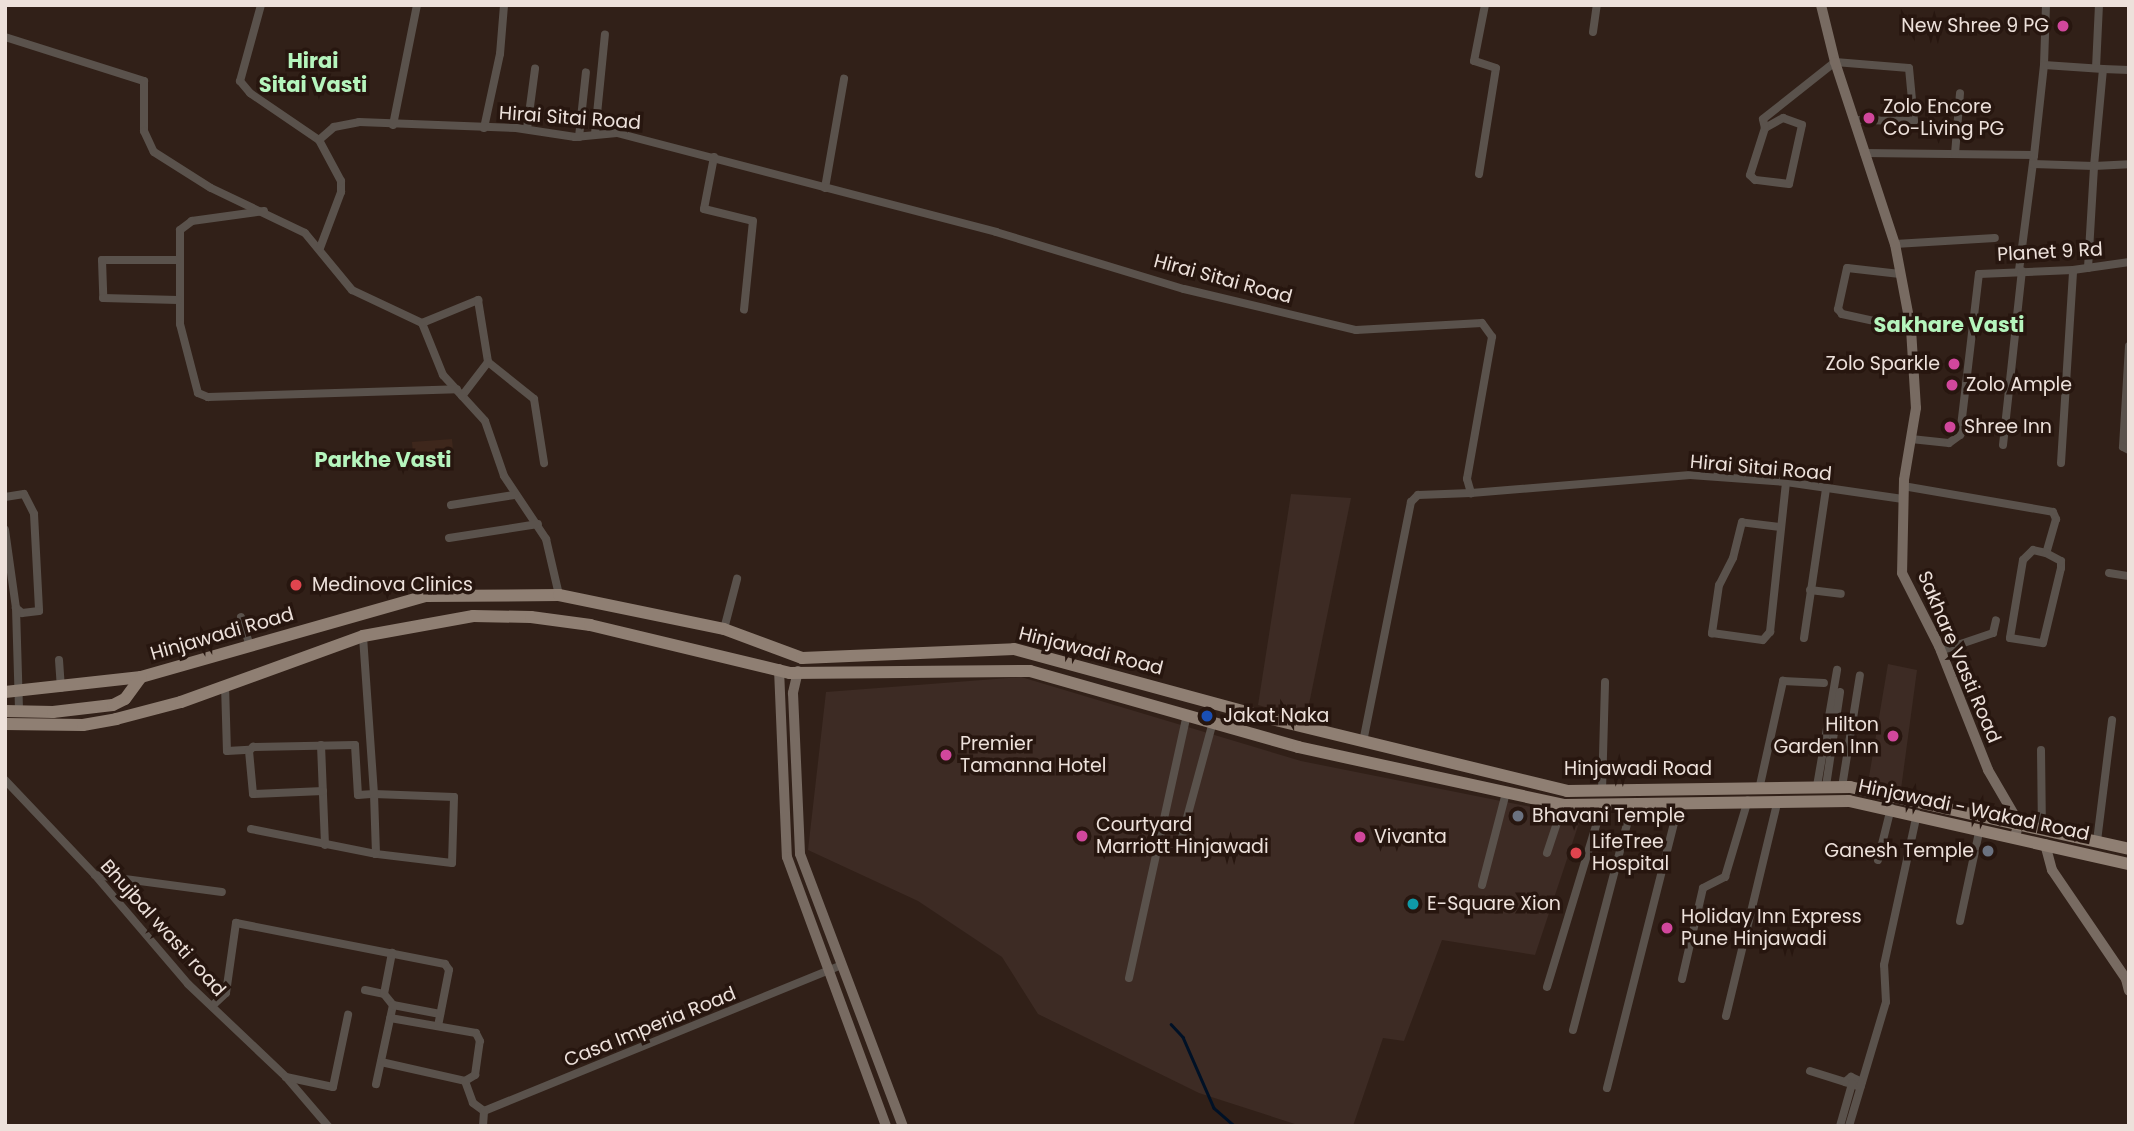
<!DOCTYPE html>
<style>
body{margin:0}
#map{position:relative;width:2134px;height:1131px;overflow:hidden;background:#312018;font-family:Poppins,sans-serif}
div>[style]{position:absolute}
[style*='--x']{left:calc(var(--x)*1px);top:calc(var(--y)*1px);width:calc(var(--w)*1px);rotate:calc(var(--a)*1deg)}
.commercial>*{inset:0;background:#3d2b24}
.built>*{inset:0;background:#3e271c}
.stream>*{height:2.5px;margin:-1.25px;padding:0 1.25px;transform-origin:1.25px;border-radius:1.25px;background:#001126}
.street>*{height:8px;margin:-4px;padding:0 4px;transform-origin:4px;border-radius:4px;background:#5a524c}
.secondary>*{height:10px;margin:-5px;padding:0 5px;transform-origin:5px;border-radius:5px;background:#786b62}
.primary>*{height:12px;margin:-6px;padding:0 6px;transform-origin:6px;border-radius:6px;background:#8f7f73}
.dots>*{width:19px;height:19px;translate:-50% -50%;box-sizing:border-box;border:4px solid #27160f;border-radius:50%}
span{translate:-50% -50%;white-space:nowrap;text-align:center;line-height:1.15;-webkit-text-stroke:7px #27160f;paint-order:stroke}
.poi-label{font-size:19px;color:#ede1db}
.right{translate:-100% -50%;text-align:right}
.left{translate:0 -50%;text-align:left}
.street-label{font-size:19px;color:#ede1db}
.neighbourhood-label{font-size:21px;color:#b5f5bd;font-weight:700}
.frame{position:absolute;inset:0;border:7px solid #ede1db;pointer-events:none}
</style>
<div id="map">
<div class="commercial">
<div style="clip-path:polygon(1291px 494px,1351px 498px,1306px 719px,1258px 705px)"></div>
<div style="clip-path:polygon(1888px 664px,1917px 670px,1901px 789px,1868px 783px)"></div>
<div style="clip-path:polygon(1021px 677px,1301px 761px,1581px 817px,1535px 955px,1442px 940px,1404px 1041px,1383px 1038px,1353px 1126px,1301px 1126px,1199px 1093px,1038px 1014px,1002px 957px,918px 901px,808px 850px,826px 692px)"></div>
</div>
<div class="built">
<div style="clip-path:polygon(452px 439px,453px 450px,413px 453px,412px 442px)"></div>
</div>
<div class="stream">
<div style="--x:1171;--y:1024;--w:18;--a:47"></div>
<div style="--x:1183;--y:1037;--w:77;--a:66.4"></div>
<div style="--x:1214;--y:1108;--w:28;--a:41"></div>
</div>
<div class="street">
<div style="--x:261;--y:5;--w:79;--a:105.4"></div>
<div style="--x:240;--y:81;--w:16;--a:50"></div>
<div style="--x:250;--y:93;--w:83;--a:34.3"></div>
<div style="--x:1593;--y:32;--w:27;--a:-82"></div>
<div style="--x:5;--y:37;--w:146;--a:17.6"></div>
<div style="--x:144;--y:81;--w:50;--a:90"></div>
<div style="--x:144;--y:131;--w:23;--a:65"></div>
<div style="--x:154;--y:152;--w:67;--a:32.3"></div>
<div style="--x:211;--y:188;--w:104;--a:25.6"></div>
<div style="--x:305;--y:233;--w:74;--a:50.5"></div>
<div style="--x:352;--y:290;--w:77;--a:25.2"></div>
<div style="--x:422;--y:323;--w:56;--a:68"></div>
<div style="--x:443;--y:375;--w:62;--a:47.6"></div>
<div style="--x:485;--y:421;--w:58;--a:70.9"></div>
<div style="--x:504;--y:476;--w:76;--a:56.3"></div>
<div style="--x:546;--y:539;--w:57;--a:76.9"></div>
<div style="--x:2044;--y:65;--w:60;--a:-88.1"></div>
<div style="--x:2096;--y:68;--w:63;--a:-87.3"></div>
<div style="--x:2103;--y:69;--w:26;--a:2"></div>
<div style="--x:393;--y:125;--w:122;--a:-78.7"></div>
<div style="--x:484;--y:128;--w:76;--a:-77.8"></div>
<div style="--x:500;--y:54;--w:49;--a:-85.3"></div>
<div style="--x:1765;--y:128;--w:21;--a:-29"></div>
<div style="--x:1783;--y:118;--w:20;--a:20"></div>
<div style="--x:1802;--y:125;--w:60;--a:102.4"></div>
<div style="--x:1789;--y:184;--w:34;--a:-173"></div>
<div style="--x:1755;--y:180;--w:7;--a:-135"></div>
<div style="--x:1750;--y:175;--w:49;--a:-72.3"></div>
<div style="--x:1765;--y:128;--w:9;--a:-103"></div>
<div style="--x:1763;--y:119;--w:92;--a:-38.4"></div>
<div style="--x:1835;--y:62;--w:74;--a:4.6"></div>
<div style="--x:1909;--y:68;--w:53;--a:84.6"></div>
<div style="--x:1914;--y:121;--w:60;--a:-179"></div>
<div style="--x:527;--y:129;--w:61;--a:-82.4"></div>
<div style="--x:595;--y:134;--w:100;--a:-84.3"></div>
<div style="--x:579;--y:137;--w:65;--a:-83.9"></div>
<div style="--x:1864;--y:153;--w:170;--a:0.7"></div>
<div style="--x:2034;--y:155;--w:117;--a:97.4"></div>
<div style="--x:1955;--y:154;--w:61;--a:-85.3"></div>
<div style="--x:714;--y:157;--w:53;--a:100.9"></div>
<div style="--x:704;--y:209;--w:50;--a:13.8"></div>
<div style="--x:753;--y:221;--w:89;--a:95.8"></div>
<div style="--x:2033;--y:164;--w:61;--a:1.9"></div>
<div style="--x:2094;--y:166;--w:97;--a:-84.7"></div>
<div style="--x:2103;--y:69;--w:59;--a:-176.1"></div>
<div style="--x:2044;--y:65;--w:91;--a:96.3"></div>
<div style="--x:1479;--y:174;--w:107;--a:-80.9"></div>
<div style="--x:1496;--y:68;--w:23;--a:-162"></div>
<div style="--x:1474;--y:61;--w:57;--a:-78.9"></div>
<div style="--x:825;--y:188;--w:111;--a:-80.1"></div>
<div style="--x:264;--y:211;--w:73;--a:172.1"></div>
<div style="--x:192;--y:221;--w:15;--a:143"></div>
<div style="--x:180;--y:230;--w:94;--a:90"></div>
<div style="--x:180;--y:324;--w:71;--a:75.4"></div>
<div style="--x:198;--y:393;--w:11;--a:22"></div>
<div style="--x:208;--y:397;--w:249;--a:-1.8"></div>
<div style="--x:1895;--y:244;--w:100;--a:-3.4"></div>
<div style="--x:320;--y:248;--w:60;--a:-69.4"></div>
<div style="--x:341;--y:192;--w:11;--a:-90"></div>
<div style="--x:341;--y:181;--w:47;--a:-118.2"></div>
<div style="--x:319;--y:140;--w:20;--a:-41"></div>
<div style="--x:334;--y:127;--w:25;--a:-11"></div>
<div style="--x:359;--y:122;--w:157;--a:2.2"></div>
<div style="--x:516;--y:128;--w:60;--a:8.7"></div>
<div style="--x:575;--y:137;--w:42;--a:-5.4"></div>
<div style="--x:617;--y:133;--w:392;--a:14.6"></div>
<div style="--x:996;--y:232;--w:196;--a:16.9"></div>
<div style="--x:1184;--y:289;--w:177;--a:13.4"></div>
<div style="--x:1356;--y:330;--w:126;--a:-3.2"></div>
<div style="--x:1482;--y:323;--w:17;--a:54"></div>
<div style="--x:1492;--y:337;--w:144;--a:100"></div>
<div style="--x:1467;--y:479;--w:15;--a:74"></div>
<div style="--x:1471;--y:493;--w:220;--a:-4.7"></div>
<div style="--x:1690;--y:475;--w:96;--a:4.2"></div>
<div style="--x:1786;--y:482;--w:118;--a:8.3"></div>
<div style="--x:177;--y:260;--w:75;--a:180"></div>
<div style="--x:102;--y:260;--w:38;--a:88"></div>
<div style="--x:103;--y:298;--w:75;--a:1.5"></div>
<div style="--x:2088;--y:268;--w:102;--a:-86.6"></div>
<div style="--x:2094;--y:166;--w:35;--a:-3"></div>
<div style="--x:1900;--y:274;--w:53;--a:-173.5"></div>
<div style="--x:1847;--y:268;--w:42;--a:102.4"></div>
<div style="--x:1838;--y:309;--w:6;--a:51"></div>
<div style="--x:1842;--y:314;--w:71;--a:12.3"></div>
<div style="--x:422;--y:323;--w:61;--a:-22.3"></div>
<div style="--x:478;--y:300;--w:63;--a:80.8"></div>
<div style="--x:488;--y:362;--w:59;--a:38.8"></div>
<div style="--x:534;--y:399;--w:65;--a:81.1"></div>
<div style="--x:2129;--y:346;--w:101;--a:93.4"></div>
<div style="--x:2123;--y:447;--w:7;--a:27"></div>
<div style="--x:462;--y:396;--w:43;--a:-52.6"></div>
<div style="--x:1911;--y:439;--w:38;--a:6"></div>
<div style="--x:1949;--y:443;--w:14;--a:-36"></div>
<div style="--x:1960;--y:435;--w:162;--a:-83.3"></div>
<div style="--x:1979;--y:274;--w:94;--a:-2.4"></div>
<div style="--x:2073;--y:270;--w:57;--a:-8.1"></div>
<div style="--x:2003;--y:445;--w:175;--a:-83.8"></div>
<div style="--x:2061;--y:463;--w:193;--a:-86.4"></div>
<div style="--x:1903;--y:486;--w:152;--a:9.8"></div>
<div style="--x:2053;--y:512;--w:8;--a:67"></div>
<div style="--x:2056;--y:519;--w:35;--a:106"></div>
<div style="--x:2046;--y:553;--w:13;--a:-167"></div>
<div style="--x:2033;--y:550;--w:14;--a:135"></div>
<div style="--x:2023;--y:560;--w:79;--a:99.5"></div>
<div style="--x:2010;--y:638;--w:33;--a:9"></div>
<div style="--x:2043;--y:643;--w:77;--a:-76.5"></div>
<div style="--x:2061;--y:568;--w:7;--a:-90"></div>
<div style="--x:2061;--y:561;--w:17;--a:-152"></div>
<div style="--x:5;--y:497;--w:19;--a:-9"></div>
<div style="--x:24;--y:494;--w:22;--a:63"></div>
<div style="--x:34;--y:514;--w:97;--a:87"></div>
<div style="--x:39;--y:611;--w:17;--a:173"></div>
<div style="--x:22;--y:613;--w:8;--a:-140"></div>
<div style="--x:16;--y:608;--w:79;--a:-98"></div>
<div style="--x:451;--y:505;--w:64;--a:-9"></div>
<div style="--x:1780;--y:527;--w:38;--a:-173"></div>
<div style="--x:1742;--y:522;--w:37;--a:104"></div>
<div style="--x:1733;--y:558;--w:30;--a:117"></div>
<div style="--x:1719;--y:585;--w:49;--a:98.3"></div>
<div style="--x:1712;--y:633;--w:51;--a:7.8"></div>
<div style="--x:1763;--y:640;--w:11;--a:-49"></div>
<div style="--x:1770;--y:632;--w:151;--a:-83.9"></div>
<div style="--x:449;--y:538;--w:90;--a:-8.9"></div>
<div style="--x:2109;--y:573;--w:20;--a:9"></div>
<div style="--x:1810;--y:590;--w:31;--a:7"></div>
<div style="--x:16;--y:608;--w:104;--a:88.3"></div>
<div style="--x:241;--y:617;--w:31;--a:73"></div>
<div style="--x:724;--y:629;--w:52;--a:-75.4"></div>
<div style="--x:1804;--y:638;--w:151;--a:-81.6"></div>
<div style="--x:1940;--y:651;--w:56;--a:-18.8"></div>
<div style="--x:1993;--y:633;--w:13;--a:-77"></div>
<div style="--x:59;--y:660;--w:28;--a:86"></div>
<div style="--x:225;--y:685;--w:66;--a:88.3"></div>
<div style="--x:227;--y:751;--w:22;--a:-3"></div>
<div style="--x:1363;--y:742;--w:245;--a:-78.7"></div>
<div style="--x:1411;--y:502;--w:10;--a:-45"></div>
<div style="--x:1418;--y:495;--w:53;--a:-2.2"></div>
<div style="--x:321;--y:745;--w:100;--a:87.7"></div>
<div style="--x:2041;--y:750;--w:78;--a:89.3"></div>
<div style="--x:5;--y:780;--w:131;--a:46.5"></div>
<div style="--x:95;--y:875;--w:143;--a:49.5"></div>
<div style="--x:188;--y:984;--w:135;--a:43.5"></div>
<div style="--x:286;--y:1077;--w:65;--a:49.4"></div>
<div style="--x:1760;--y:785;--w:107;--a:-77.5"></div>
<div style="--x:1783;--y:681;--w:41;--a:2.8"></div>
<div style="--x:1817;--y:786;--w:118;--a:-80.2"></div>
<div style="--x:1826;--y:786;--w:95;--a:-81.5"></div>
<div style="--x:1842;--y:787;--w:113;--a:-80.9"></div>
<div style="--x:323;--y:791;--w:70;--a:177.5"></div>
<div style="--x:253;--y:794;--w:43;--a:-95.3"></div>
<div style="--x:249;--y:751;--w:6;--a:-45"></div>
<div style="--x:253;--y:747;--w:102;--a:-1.1"></div>
<div style="--x:355;--y:745;--w:50;--a:86.6"></div>
<div style="--x:358;--y:795;--w:16;--a:-4"></div>
<div style="--x:374;--y:794;--w:80;--a:2.1"></div>
<div style="--x:454;--y:797;--w:66;--a:91.7"></div>
<div style="--x:452;--y:863;--w:77;--a:-173.2"></div>
<div style="--x:376;--y:854;--w:60;--a:-91.9"></div>
<div style="--x:374;--y:794;--w:158;--a:-94"></div>
<div style="--x:1602;--y:791;--w:109;--a:-88.4"></div>
<div style="--x:251;--y:829;--w:127;--a:11.3"></div>
<div style="--x:2097;--y:841;--w:122;--a:-82.9"></div>
<div style="--x:1179;--y:847;--w:130;--a:-74.8"></div>
<div style="--x:1547;--y:853;--w:51;--a:-71.6"></div>
<div style="--x:1878;--y:860;--w:54;--a:-76"></div>
<div style="--x:95;--y:875;--w:128;--a:7.6"></div>
<div style="--x:1482;--y:885;--w:95;--a:-75.4"></div>
<div style="--x:1960;--y:921;--w:95;--a:-77.9"></div>
<div style="--x:1129;--y:978;--w:270;--a:-77.6"></div>
<div style="--x:1682;--y:979;--w:93;--a:-77"></div>
<div style="--x:1703;--y:888;--w:25;--a:-27"></div>
<div style="--x:1725;--y:877;--w:80;--a:-73.4"></div>
<div style="--x:1547;--y:987;--w:189;--a:-73.1"></div>
<div style="--x:365;--y:990;--w:19;--a:12"></div>
<div style="--x:384;--y:994;--w:14;--a:51"></div>
<div style="--x:393;--y:1005;--w:81;--a:102.1"></div>
<div style="--x:384;--y:994;--w:42;--a:-79"></div>
<div style="--x:393;--y:1005;--w:48;--a:10.8"></div>
<div style="--x:212;--y:1006;--w:19;--a:-43"></div>
<div style="--x:226;--y:993;--w:71;--a:-81.9"></div>
<div style="--x:236;--y:923;--w:213;--a:11.1"></div>
<div style="--x:445;--y:964;--w:7;--a:56"></div>
<div style="--x:449;--y:970;--w:57;--a:101.1"></div>
<div style="--x:1726;--y:1016;--w:222;--a:-76.5"></div>
<div style="--x:1573;--y:1030;--w:233;--a:-75.3"></div>
<div style="--x:381;--y:1062;--w:86;--a:12.7"></div>
<div style="--x:465;--y:1081;--w:12;--a:-31"></div>
<div style="--x:475;--y:1075;--w:34;--a:-82"></div>
<div style="--x:480;--y:1041;--w:9;--a:-117"></div>
<div style="--x:476;--y:1033;--w:87;--a:-170.1"></div>
<div style="--x:1810;--y:1071;--w:53;--a:17.4"></div>
<div style="--x:286;--y:1077;--w:48;--a:12"></div>
<div style="--x:333;--y:1087;--w:74;--a:-78.2"></div>
<div style="--x:465;--y:1081;--w:23;--a:70"></div>
<div style="--x:473;--y:1103;--w:14;--a:36"></div>
<div style="--x:1845;--y:1082;--w:8;--a:-40"></div>
<div style="--x:1851;--y:1077;--w:12;--a:24"></div>
<div style="--x:1607;--y:1088;--w:294;--a:-75.8"></div>
<div style="--x:484;--y:1111;--w:386;--a:-22.2"></div>
<div style="--x:483;--y:1126;--w:15;--a:-86"></div>
<div style="--x:1840;--y:1126;--w:44;--a:-74.1"></div>
<div style="--x:1849;--y:1126;--w:129;--a:-73.4"></div>
<div style="--x:1886;--y:1002;--w:37;--a:-93"></div>
<div style="--x:1884;--y:965;--w:155;--a:-77.7"></div>
</div>
<div class="secondary">
<div style="--x:1821;--y:5;--w:59;--a:76.2"></div>
<div style="--x:1835;--y:62;--w:192;--a:71.8"></div>
<div style="--x:1895;--y:244;--w:86;--a:79.3"></div>
<div style="--x:1911;--y:329;--w:79;--a:86.4"></div>
<div style="--x:1916;--y:408;--w:73;--a:99.5"></div>
<div style="--x:1904;--y:480;--w:93;--a:91.2"></div>
<div style="--x:1902;--y:573;--w:82;--a:63.1"></div>
<div style="--x:1939;--y:646;--w:133;--a:68.4"></div>
<div style="--x:1988;--y:770;--w:61;--a:59.7"></div>
<div style="--x:2019;--y:823;--w:14;--a:107"></div>
<div style="--x:779;--y:669;--w:188;--a:87.6"></div>
<div style="--x:787;--y:857;--w:287;--a:69.8"></div>
<div style="--x:798;--y:671;--w:23;--a:103"></div>
<div style="--x:793;--y:693;--w:161;--a:87.5"></div>
<div style="--x:800;--y:854;--w:291;--a:69.3"></div>
<div style="--x:2045;--y:844;--w:27;--a:75"></div>
<div style="--x:2052;--y:870;--w:132;--a:55.8"></div>
<div style="--x:2126;--y:979;--w:12;--a:76"></div>
</div>
<div class="primary">
<div style="--x:5;--y:692;--w:137;--a:-6.3"></div>
<div style="--x:141;--y:677;--w:295;--a:-15.9"></div>
<div style="--x:425;--y:596;--w:134;--a:-0.4"></div>
<div style="--x:559;--y:595;--w:168;--a:11.6"></div>
<div style="--x:724;--y:629;--w:83;--a:20.4"></div>
<div style="--x:802;--y:658;--w:212;--a:-2.4"></div>
<div style="--x:1014;--y:649;--w:259;--a:15.2"></div>
<div style="--x:1264;--y:717;--w:312;--a:13.7"></div>
<div style="--x:1567;--y:791;--w:283;--a:-0.8"></div>
<div style="--x:1850;--y:787;--w:286;--a:12.5"></div>
<div style="--x:5;--y:711;--w:48;--a:1.2"></div>
<div style="--x:53;--y:712;--w:60;--a:-6.7"></div>
<div style="--x:113;--y:705;--w:13;--a:-27"></div>
<div style="--x:125;--y:699;--w:27;--a:-54"></div>
<div style="--x:5;--y:724;--w:78;--a:0.7"></div>
<div style="--x:83;--y:725;--w:34;--a:-10"></div>
<div style="--x:116;--y:719;--w:67;--a:-14.7"></div>
<div style="--x:181;--y:702;--w:194;--a:-19.9"></div>
<div style="--x:363;--y:636;--w:112;--a:-10.3"></div>
<div style="--x:473;--y:616;--w:58;--a:1"></div>
<div style="--x:531;--y:617;--w:60;--a:7.7"></div>
<div style="--x:590;--y:625;--w:206;--a:13.5"></div>
<div style="--x:790;--y:673;--w:240;--a:-0.5"></div>
<div style="--x:1030;--y:671;--w:279;--a:15.8"></div>
<div style="--x:1298;--y:747;--w:273;--a:12.3"></div>
<div style="--x:1565;--y:805;--w:284;--a:-0.8"></div>
<div style="--x:1849;--y:801;--w:287;--a:12.7"></div>
</div>
<div class="dots">
<div style="left:2063px;top:26px;background:#d1479c"></div>
<div style="left:1869px;top:118px;background:#d1479c"></div>
<div style="left:1954px;top:364px;background:#d1479c"></div>
<div style="left:1952px;top:385px;background:#d1479c"></div>
<div style="left:1950px;top:427px;background:#d1479c"></div>
<div style="left:296px;top:585px;background:#e0444e"></div>
<div style="left:1207px;top:716px;background:#1a4fb4"></div>
<div style="left:1893px;top:736px;background:#d1479c"></div>
<div style="left:946px;top:755px;background:#d1479c"></div>
<div style="left:1518px;top:816px;background:#6b7280"></div>
<div style="left:1082px;top:836px;background:#d1479c"></div>
<div style="left:1360px;top:837px;background:#d1479c"></div>
<div style="left:1988px;top:851px;background:#6b7280"></div>
<div style="left:1576px;top:853px;background:#e0444e"></div>
<div style="left:1413px;top:904px;background:#0f9aa8"></div>
<div style="left:1667px;top:928px;background:#d1479c"></div>
</div>
<div class="poi-label">
<span class="right" style="left:2049px;top:26px">New Shree 9 PG</span>
<span class="left" style="left:1883px;top:118px">Zolo Encore<br>Co-Living PG</span>
<span class="right" style="left:1940px;top:364px">Zolo Sparkle</span>
<span class="left" style="left:1966px;top:385px">Zolo Ample</span>
<span class="left" style="left:1964px;top:427px">Shree Inn</span>
<span class="left" style="left:312px;top:585px">Medinova Clinics</span>
<span class="left" style="left:1223px;top:716px">Jakat Naka</span>
<span class="right" style="left:1879px;top:736px">Hilton<br>Garden Inn</span>
<span class="left" style="left:960px;top:755px">Premier<br>Tamanna Hotel</span>
<span class="left" style="left:1532px;top:816px">Bhavani Temple</span>
<span class="left" style="left:1096px;top:836px">Courtyard<br>Marriott Hinjawadi</span>
<span class="left" style="left:1374px;top:837px">Vivanta</span>
<span class="left" style="left:1592px;top:853px">LifeTree<br>Hospital</span>
<span class="right" style="left:1974px;top:851px">Ganesh Temple</span>
<span class="left" style="left:1427px;top:904px">E-Square Xion</span>
<span class="left" style="left:1681px;top:928px">Holiday Inn Express<br>Pune Hinjawadi</span>
</div>
<div class="street-label">
<span style="left:570px;top:118px;rotate:4deg">Hirai Sitai Road</span>
<span style="left:2050px;top:252px;rotate:-3deg">Planet 9 Rd</span>
<span style="left:1223px;top:279px;rotate:15deg">Hirai Sitai Road</span>
<span style="left:1761px;top:468px;rotate:5deg">Hirai Sitai Road</span>
<span style="left:222px;top:634px;rotate:-16deg">Hinjawadi Road</span>
<span style="left:1091px;top:651px;rotate:14deg">Hinjawadi Road</span>
<span style="left:1959px;top:657px;rotate:67deg">Sakhare Vasti Road</span>
<span style="left:1638px;top:769px">Hinjawadi Road</span>
<span style="left:1974px;top:810px;rotate:12deg">Hinjawadi - Wakad Road</span>
<span style="left:163px;top:928px;rotate:48deg">Bhujbal wasti road</span>
<span style="left:650px;top:1027px;rotate:-22deg">Casa Imperia Road</span>
</div>
<div class="neighbourhood-label">
<span style="left:313px;top:73px">Hirai<br>Sitai Vasti</span>
<span style="left:1949px;top:325px">Sakhare Vasti</span>
<span style="left:383px;top:460px">Parkhe Vasti</span>
</div>
<div class="frame"></div>
</div>
